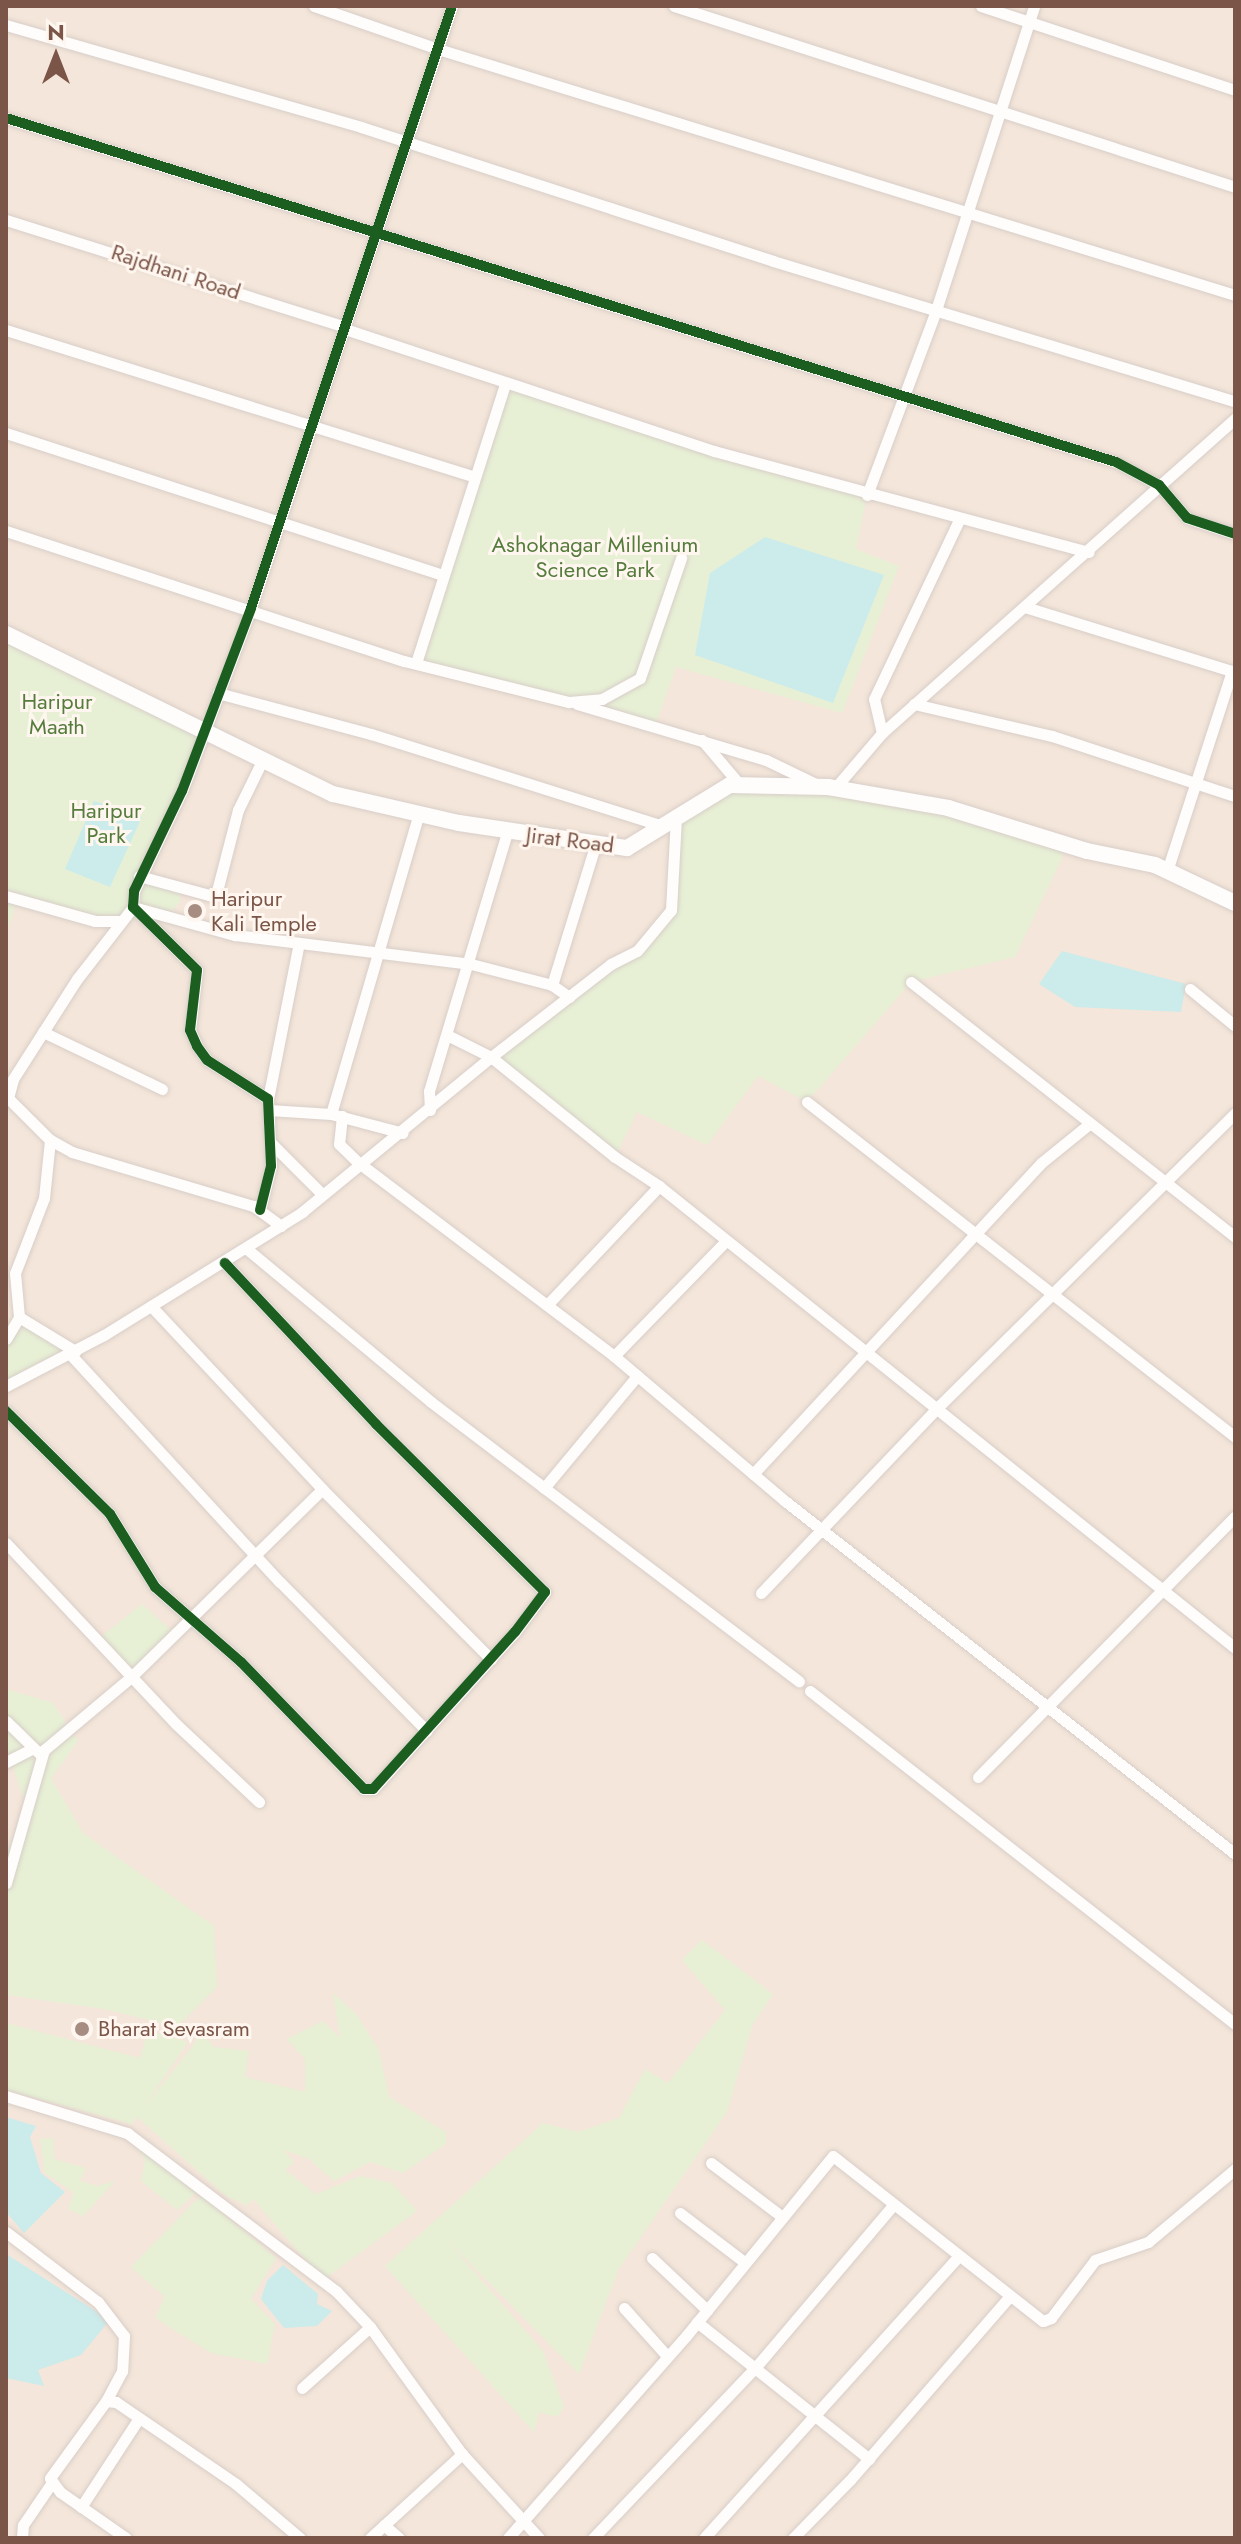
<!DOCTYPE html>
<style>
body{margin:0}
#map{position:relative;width:1241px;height:2544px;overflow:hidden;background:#f9f3ec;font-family:Jost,sans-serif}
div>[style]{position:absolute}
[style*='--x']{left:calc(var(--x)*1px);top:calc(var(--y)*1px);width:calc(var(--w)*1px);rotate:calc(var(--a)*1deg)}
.residential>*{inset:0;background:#f4e6da}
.green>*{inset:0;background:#e7f0d5}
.water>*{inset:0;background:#ccebeb}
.roads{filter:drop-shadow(0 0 2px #d8cec8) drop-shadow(0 0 2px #d8cec8)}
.street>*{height:11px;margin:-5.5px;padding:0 5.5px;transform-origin:5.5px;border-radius:5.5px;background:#fefdfc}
.secondary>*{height:16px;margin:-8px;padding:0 8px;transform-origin:8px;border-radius:8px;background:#fefdfc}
.cycleway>*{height:10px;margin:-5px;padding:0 5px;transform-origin:5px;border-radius:5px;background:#1b5e20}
.dots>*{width:22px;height:22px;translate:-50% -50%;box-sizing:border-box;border:4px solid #fff7ef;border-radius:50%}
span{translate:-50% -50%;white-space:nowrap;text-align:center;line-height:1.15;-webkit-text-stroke:6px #fff7ef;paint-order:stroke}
.street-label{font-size:22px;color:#7b5548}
.park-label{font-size:22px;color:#557c3c}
.poi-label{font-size:22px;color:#7b5548}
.left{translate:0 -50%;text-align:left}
.frame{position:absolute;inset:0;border:8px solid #7b5548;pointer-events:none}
.north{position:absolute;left:16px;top:16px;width:80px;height:80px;-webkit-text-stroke:6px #fff7ef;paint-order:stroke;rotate:0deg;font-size:22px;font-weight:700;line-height:32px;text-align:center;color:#7b5548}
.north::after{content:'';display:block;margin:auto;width:28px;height:36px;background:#7b5548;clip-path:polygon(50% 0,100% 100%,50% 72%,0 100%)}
</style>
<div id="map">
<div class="residential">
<div style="clip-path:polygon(6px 6px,1235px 6px,1235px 2538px,6px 2538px)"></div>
</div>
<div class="green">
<div style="clip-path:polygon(505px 384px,867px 495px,856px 549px,899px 566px,842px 713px,676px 667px,655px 726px,416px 663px)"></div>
<div style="clip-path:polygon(6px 634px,203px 734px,139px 876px,180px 888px,180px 902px,166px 916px,134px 907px,121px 921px,17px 899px,6px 936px)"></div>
<div style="clip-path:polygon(730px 785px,867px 794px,1068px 845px,1015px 957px,911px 982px,807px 1102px,758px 1076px,707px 1145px,637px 1112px,615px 1157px,491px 1057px,637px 951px,671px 910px,676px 818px)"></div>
<div style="clip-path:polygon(26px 1320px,71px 1351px,6px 1386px,6px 1349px)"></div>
<div style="clip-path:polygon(142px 1604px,175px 1634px,131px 1677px,98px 1639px)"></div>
<div style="clip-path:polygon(6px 1689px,53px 1703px,78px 1741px,51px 1778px,83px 1833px,214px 1926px,217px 1987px,177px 2027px,104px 2009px,6px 1995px,6px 1857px,25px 1803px,6px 1745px)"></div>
<div style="clip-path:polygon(702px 1940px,773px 1994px,752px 2026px,727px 2112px,618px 2270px,579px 2374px,444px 2237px,543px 2351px,564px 2407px,557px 2417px,539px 2412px,534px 2432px,385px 2266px,543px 2123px,578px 2132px,619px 2118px,645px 2069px,668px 2083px,725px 2010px,682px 1960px)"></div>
<div style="clip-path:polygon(333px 1993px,356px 2014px,379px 2050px,389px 2097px,446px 2132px,446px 2144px,403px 2173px,370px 2162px,334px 2181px,309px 2159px,284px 2150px,294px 2162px,285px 2170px,316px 2194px,360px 2176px,392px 2183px,417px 2211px,323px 2280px,254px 2200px,259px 2195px,247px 2205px,226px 2196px,137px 2117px,132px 2124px,6px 2090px,6px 2023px,140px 2058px,148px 2031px,188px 2042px,142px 2110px,195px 2043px,199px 2030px,214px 2047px,249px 2051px,245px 2077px,305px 2092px,305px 2059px,287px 2039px,323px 2021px,340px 2038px)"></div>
<div style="clip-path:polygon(53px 2138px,54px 2159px,86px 2168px,80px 2181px,98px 2186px,115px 2181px,83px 2216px,68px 2209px,74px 2193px,45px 2173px,40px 2139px)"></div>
<div style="clip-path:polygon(138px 2147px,198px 2191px,177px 2210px,141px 2181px,145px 2161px)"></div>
<div style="clip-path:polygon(201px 2195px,276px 2258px,251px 2299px,275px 2324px,267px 2364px,211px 2353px,171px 2328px,155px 2317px,165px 2297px,131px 2267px)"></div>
</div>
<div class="water">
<div style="clip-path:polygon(765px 537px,884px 575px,833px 703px,695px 655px,710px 573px)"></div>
<div style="clip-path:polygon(94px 801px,142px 817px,110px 887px,65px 869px)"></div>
<div style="clip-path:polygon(1062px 951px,1186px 984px,1181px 1012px,1075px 1007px,1039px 984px)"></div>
<div style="clip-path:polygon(6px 2117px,36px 2126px,30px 2137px,41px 2173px,65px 2192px,24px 2233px,6px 2212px)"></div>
<div style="clip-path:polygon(6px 2254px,110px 2320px,81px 2355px,38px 2370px,44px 2386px,6px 2378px)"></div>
<div style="clip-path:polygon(283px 2265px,318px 2294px,317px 2304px,332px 2311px,317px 2326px,284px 2328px,261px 2299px,267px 2281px)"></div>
</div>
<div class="roads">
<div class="street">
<div style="--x:314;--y:6;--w:131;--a:19.1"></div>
<div style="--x:438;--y:49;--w:834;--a:17.15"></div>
<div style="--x:674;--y:6;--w:589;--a:17.88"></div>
<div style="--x:981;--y:6;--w:268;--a:18.3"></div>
<div style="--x:6;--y:25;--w:369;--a:16"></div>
<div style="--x:361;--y:127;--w:433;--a:18"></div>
<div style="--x:773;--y:261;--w:483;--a:16.9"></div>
<div style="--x:6;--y:118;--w:1162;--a:17.22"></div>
<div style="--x:1116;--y:462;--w:49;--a:28.1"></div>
<div style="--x:1159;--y:485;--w:43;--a:49.7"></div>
<div style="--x:1187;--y:518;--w:51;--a:18.4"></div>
<div style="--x:6;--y:220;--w:356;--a:17.5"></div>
<div style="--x:345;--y:329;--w:389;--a:18.3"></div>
<div style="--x:714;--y:451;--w:388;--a:15.1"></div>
<div style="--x:6;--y:330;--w:491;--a:17.4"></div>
<div style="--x:6;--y:433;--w:460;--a:18"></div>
<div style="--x:867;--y:495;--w:197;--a:-69.5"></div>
<div style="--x:936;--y:310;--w:319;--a:-72.1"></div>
<div style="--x:6;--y:531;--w:419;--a:18.1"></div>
<div style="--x:404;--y:661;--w:170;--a:14"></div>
<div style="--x:569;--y:702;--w:33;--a:-5"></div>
<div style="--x:602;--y:699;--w:43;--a:-28.9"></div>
<div style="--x:640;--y:678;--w:127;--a:-71.1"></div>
<div style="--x:1025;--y:607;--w:220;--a:17.2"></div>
<div style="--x:416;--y:663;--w:293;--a:-72.3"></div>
<div style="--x:218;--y:693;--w:158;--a:15"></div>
<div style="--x:371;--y:734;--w:306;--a:17.5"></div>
<div style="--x:577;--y:704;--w:197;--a:16.5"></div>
<div style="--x:766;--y:760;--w:58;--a:25.7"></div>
<div style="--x:914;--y:704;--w:142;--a:13.1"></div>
<div style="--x:1052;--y:736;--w:193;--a:18.2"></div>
<div style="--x:882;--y:733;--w:35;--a:-103"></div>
<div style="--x:874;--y:699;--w:198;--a:-64.6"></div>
<div style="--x:702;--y:740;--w:59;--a:49.8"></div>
<div style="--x:835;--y:788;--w:72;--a:-49.5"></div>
<div style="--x:882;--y:733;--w:473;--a:-41.7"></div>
<div style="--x:1167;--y:871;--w:210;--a:-72"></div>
<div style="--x:139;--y:876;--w:73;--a:15.2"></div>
<div style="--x:209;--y:895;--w:9;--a:-27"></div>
<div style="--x:217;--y:891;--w:84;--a:-75.5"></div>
<div style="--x:238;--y:810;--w:55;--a:-63.9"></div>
<div style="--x:6;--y:896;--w:92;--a:15.7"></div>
<div style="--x:95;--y:921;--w:26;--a:0"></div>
<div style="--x:911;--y:982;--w:412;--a:38.2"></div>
<div style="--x:552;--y:985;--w:149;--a:-72.8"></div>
<div style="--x:1190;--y:989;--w:58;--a:39.4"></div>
<div style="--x:43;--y:1032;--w:132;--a:25.6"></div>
<div style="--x:447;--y:1035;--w:49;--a:26.6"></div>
<div style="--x:491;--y:1057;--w:159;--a:38.9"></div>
<div style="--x:615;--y:1157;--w:53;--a:33.4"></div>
<div style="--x:659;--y:1186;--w:738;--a:38.73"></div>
<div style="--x:268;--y:1099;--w:159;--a:-78.8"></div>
<div style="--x:807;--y:1102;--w:544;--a:38.05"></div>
<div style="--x:269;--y:1110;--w:62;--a:3.7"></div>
<div style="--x:331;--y:1114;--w:74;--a:14.8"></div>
<div style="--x:430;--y:1110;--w:19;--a:-93"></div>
<div style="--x:429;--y:1091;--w:270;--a:-73.2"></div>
<div style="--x:331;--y:1114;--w:313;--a:-73.7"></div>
<div style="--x:342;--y:1116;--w:28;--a:96"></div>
<div style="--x:339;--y:1144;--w:28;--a:44"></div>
<div style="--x:359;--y:1163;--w:320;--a:37.1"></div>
<div style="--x:614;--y:1356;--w:224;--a:40.3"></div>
<div style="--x:785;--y:1501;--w:572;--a:38.11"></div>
<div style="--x:50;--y:1140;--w:58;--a:95.9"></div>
<div style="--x:44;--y:1198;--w:80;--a:111.1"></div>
<div style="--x:15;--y:1273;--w:44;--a:84.8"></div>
<div style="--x:19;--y:1317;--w:66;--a:31.3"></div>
<div style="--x:270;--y:1142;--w:74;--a:45"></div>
<div style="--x:260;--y:1210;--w:45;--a:-76"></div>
<div style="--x:271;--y:1166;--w:67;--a:-92.6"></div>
<div style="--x:268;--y:1099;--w:72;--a:-147.4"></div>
<div style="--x:207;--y:1060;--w:17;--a:-126"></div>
<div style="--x:197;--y:1046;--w:17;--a:-114"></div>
<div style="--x:190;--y:1030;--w:60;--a:-83.3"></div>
<div style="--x:197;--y:970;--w:90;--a:-135.5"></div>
<div style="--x:133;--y:907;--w:16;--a:-86"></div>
<div style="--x:134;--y:891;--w:111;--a:-64.4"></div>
<div style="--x:182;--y:791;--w:196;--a:-69.3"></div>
<div style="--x:251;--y:608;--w:635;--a:-71.54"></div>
<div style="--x:281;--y:1226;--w:34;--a:-144"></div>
<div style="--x:253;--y:1206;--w:189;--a:-163.4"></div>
<div style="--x:72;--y:1152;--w:25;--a:-151"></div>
<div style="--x:50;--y:1140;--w:59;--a:-135"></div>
<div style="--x:8;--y:1098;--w:20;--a:-75"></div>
<div style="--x:13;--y:1079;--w:119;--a:-57.4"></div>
<div style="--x:77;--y:979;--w:91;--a:-52.1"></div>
<div style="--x:133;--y:907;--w:106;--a:15.4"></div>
<div style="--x:235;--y:935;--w:238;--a:7"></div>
<div style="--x:471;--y:964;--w:84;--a:14.5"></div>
<div style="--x:552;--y:985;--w:21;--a:35"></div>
<div style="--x:247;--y:1249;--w:239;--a:39.7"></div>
<div style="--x:431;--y:1402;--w:462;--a:37.2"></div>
<div style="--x:547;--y:1305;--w:163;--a:-46.7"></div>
<div style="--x:151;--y:1306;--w:250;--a:46.9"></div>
<div style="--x:322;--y:1489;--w:240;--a:45.2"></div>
<div style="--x:6;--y:1339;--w:26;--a:-59"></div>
<div style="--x:70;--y:1354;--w:310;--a:47.4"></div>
<div style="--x:280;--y:1582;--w:209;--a:45.4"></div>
<div style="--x:614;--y:1356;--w:158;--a:-45.8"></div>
<div style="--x:6;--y:1386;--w:110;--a:-27.5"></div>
<div style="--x:104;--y:1335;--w:233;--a:-31.8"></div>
<div style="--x:302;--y:1212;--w:244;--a:-39.4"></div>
<div style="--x:491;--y:1057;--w:152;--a:-37.8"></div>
<div style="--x:611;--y:964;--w:29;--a:-27"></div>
<div style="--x:637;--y:951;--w:53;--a:-50.3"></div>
<div style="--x:671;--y:910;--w:92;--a:-86.9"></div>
<div style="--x:6;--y:1411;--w:146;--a:44.7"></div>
<div style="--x:110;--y:1514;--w:86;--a:58.3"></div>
<div style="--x:155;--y:1587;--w:114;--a:41.1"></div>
<div style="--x:241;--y:1662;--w:177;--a:45.9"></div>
<div style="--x:364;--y:1789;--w:9;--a:0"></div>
<div style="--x:373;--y:1789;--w:212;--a:-47.9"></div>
<div style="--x:515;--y:1632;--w:50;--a:-53.1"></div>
<div style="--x:545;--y:1592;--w:238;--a:-135.2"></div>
<div style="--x:376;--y:1424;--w:221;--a:-133.2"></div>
<div style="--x:753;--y:1474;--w:424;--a:-47.2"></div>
<div style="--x:1041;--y:1163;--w:62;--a:-39.1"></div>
<div style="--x:544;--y:1488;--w:146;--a:-50.3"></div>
<div style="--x:6;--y:1543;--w:248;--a:46.8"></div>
<div style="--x:176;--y:1724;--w:114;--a:43.2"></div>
<div style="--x:761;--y:1593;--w:254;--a:-46.4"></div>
<div style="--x:936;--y:1409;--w:421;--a:-44.7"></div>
<div style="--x:810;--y:1691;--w:540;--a:38.08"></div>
<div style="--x:6;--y:1721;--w:50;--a:44.2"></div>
<div style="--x:6;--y:1762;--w:29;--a:-27"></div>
<div style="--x:978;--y:1777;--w:366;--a:-45.4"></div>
<div style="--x:6;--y:1883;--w:138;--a:-74.1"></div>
<div style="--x:44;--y:1750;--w:114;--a:-40"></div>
<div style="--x:131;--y:1677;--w:268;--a:-44.5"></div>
<div style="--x:6;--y:2096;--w:127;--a:17"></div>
<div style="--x:127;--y:2133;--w:262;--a:37.1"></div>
<div style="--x:336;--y:2291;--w:50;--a:46.6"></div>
<div style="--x:370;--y:2327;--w:157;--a:54.1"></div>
<div style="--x:462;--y:2454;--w:114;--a:47.5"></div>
<div style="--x:711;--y:2163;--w:88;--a:37.1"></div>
<div style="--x:680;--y:2213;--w:81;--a:37.4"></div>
<div style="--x:6;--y:2232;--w:116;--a:37.3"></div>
<div style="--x:98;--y:2302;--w:43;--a:52.6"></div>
<div style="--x:124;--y:2336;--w:35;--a:93"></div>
<div style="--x:122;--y:2371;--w:34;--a:118"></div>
<div style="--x:652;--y:2258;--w:76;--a:43.4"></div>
<div style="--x:624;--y:2308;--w:64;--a:48.1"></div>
<div style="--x:697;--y:2322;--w:220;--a:38.5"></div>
<div style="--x:302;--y:2388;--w:91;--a:-41.9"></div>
<div style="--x:81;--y:2507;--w:106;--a:-56.9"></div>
<div style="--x:384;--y:2525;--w:20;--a:41"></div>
<div style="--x:22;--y:2538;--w:13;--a:-86"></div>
<div style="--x:23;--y:2525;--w:50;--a:-55.7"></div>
<div style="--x:126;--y:2538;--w:80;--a:-145.1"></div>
<div style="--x:60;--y:2492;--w:17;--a:-126"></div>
<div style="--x:50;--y:2478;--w:95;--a:-54"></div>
<div style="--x:106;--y:2401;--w:10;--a:6"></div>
<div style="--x:116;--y:2402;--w:145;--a:34.3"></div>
<div style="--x:236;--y:2484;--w:84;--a:40.2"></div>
<div style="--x:370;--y:2538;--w:125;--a:-42.4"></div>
<div style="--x:508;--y:2538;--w:269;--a:-48.6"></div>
<div style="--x:686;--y:2336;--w:232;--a:-50.8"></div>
<div style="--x:833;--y:2156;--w:267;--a:38.2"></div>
<div style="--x:1043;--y:2321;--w:9;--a:-21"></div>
<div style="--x:1051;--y:2318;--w:73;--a:-52.8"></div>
<div style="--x:1095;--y:2260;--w:56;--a:-18.8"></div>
<div style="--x:1148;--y:2242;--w:114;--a:-40"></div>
<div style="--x:593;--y:2538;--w:235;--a:-46.4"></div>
<div style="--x:755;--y:2368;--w:214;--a:-49.7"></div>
<div style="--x:704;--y:2538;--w:379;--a:-47.9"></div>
<div style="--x:793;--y:2538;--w:81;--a:-45.5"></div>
<div style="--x:850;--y:2480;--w:242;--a:-49"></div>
</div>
<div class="secondary">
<div style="--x:6;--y:634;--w:364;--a:26.1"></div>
<div style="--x:333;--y:794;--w:129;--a:13"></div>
<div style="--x:459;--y:823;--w:170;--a:8.5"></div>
<div style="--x:627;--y:848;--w:121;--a:-31.5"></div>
<div style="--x:730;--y:785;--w:98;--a:1.2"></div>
<div style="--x:828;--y:787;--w:122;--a:9.9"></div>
<div style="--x:948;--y:808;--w:145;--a:17.2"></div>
<div style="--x:1087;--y:851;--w:69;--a:11.6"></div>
<div style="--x:1155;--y:865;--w:89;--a:25.4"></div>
</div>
</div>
<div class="cycleway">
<div style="--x:6;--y:118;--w:1162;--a:17.22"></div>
<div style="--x:1116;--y:462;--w:49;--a:28.1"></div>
<div style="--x:1159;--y:485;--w:43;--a:49.7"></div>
<div style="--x:1187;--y:518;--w:51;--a:18.4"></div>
<div style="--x:260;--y:1210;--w:45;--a:-76"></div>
<div style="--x:271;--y:1166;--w:67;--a:-92.6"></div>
<div style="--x:268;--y:1099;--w:72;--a:-147.4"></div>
<div style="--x:207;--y:1060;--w:17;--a:-126"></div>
<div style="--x:197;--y:1046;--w:17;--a:-114"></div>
<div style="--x:190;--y:1030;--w:60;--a:-83.3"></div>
<div style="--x:197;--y:970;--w:90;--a:-135.5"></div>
<div style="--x:133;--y:907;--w:16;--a:-86"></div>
<div style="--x:134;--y:891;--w:111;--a:-64.4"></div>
<div style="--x:182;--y:791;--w:196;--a:-69.3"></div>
<div style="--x:251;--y:608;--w:635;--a:-71.54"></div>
<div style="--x:6;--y:1411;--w:146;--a:44.7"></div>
<div style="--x:110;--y:1514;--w:86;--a:58.3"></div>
<div style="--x:155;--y:1587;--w:114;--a:41.1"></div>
<div style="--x:241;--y:1662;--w:177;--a:45.9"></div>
<div style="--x:364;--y:1789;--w:9;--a:0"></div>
<div style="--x:373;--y:1789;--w:212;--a:-47.9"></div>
<div style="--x:515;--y:1632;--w:50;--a:-53.1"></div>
<div style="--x:545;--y:1592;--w:238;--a:-135.2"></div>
<div style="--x:376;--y:1424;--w:221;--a:-133.2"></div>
</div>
<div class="dots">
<div style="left:195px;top:911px;background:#a78c81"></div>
<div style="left:82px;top:2029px;background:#a78c81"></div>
</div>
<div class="street-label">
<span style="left:176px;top:272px;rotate:18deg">Rajdhani Road</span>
<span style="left:570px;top:840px;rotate:7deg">Jirat Road</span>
</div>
<div class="park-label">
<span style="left:595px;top:557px">Ashoknagar Millenium<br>Science Park</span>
<span style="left:57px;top:714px">Haripur<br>Maath</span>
<span style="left:106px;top:823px">Haripur<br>Park</span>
</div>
<div class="poi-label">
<span class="left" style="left:211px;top:911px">Haripur<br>Kali Temple</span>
<span class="left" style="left:98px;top:2029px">Bharat Sevasram</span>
</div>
<div class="frame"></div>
<div class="north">N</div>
</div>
